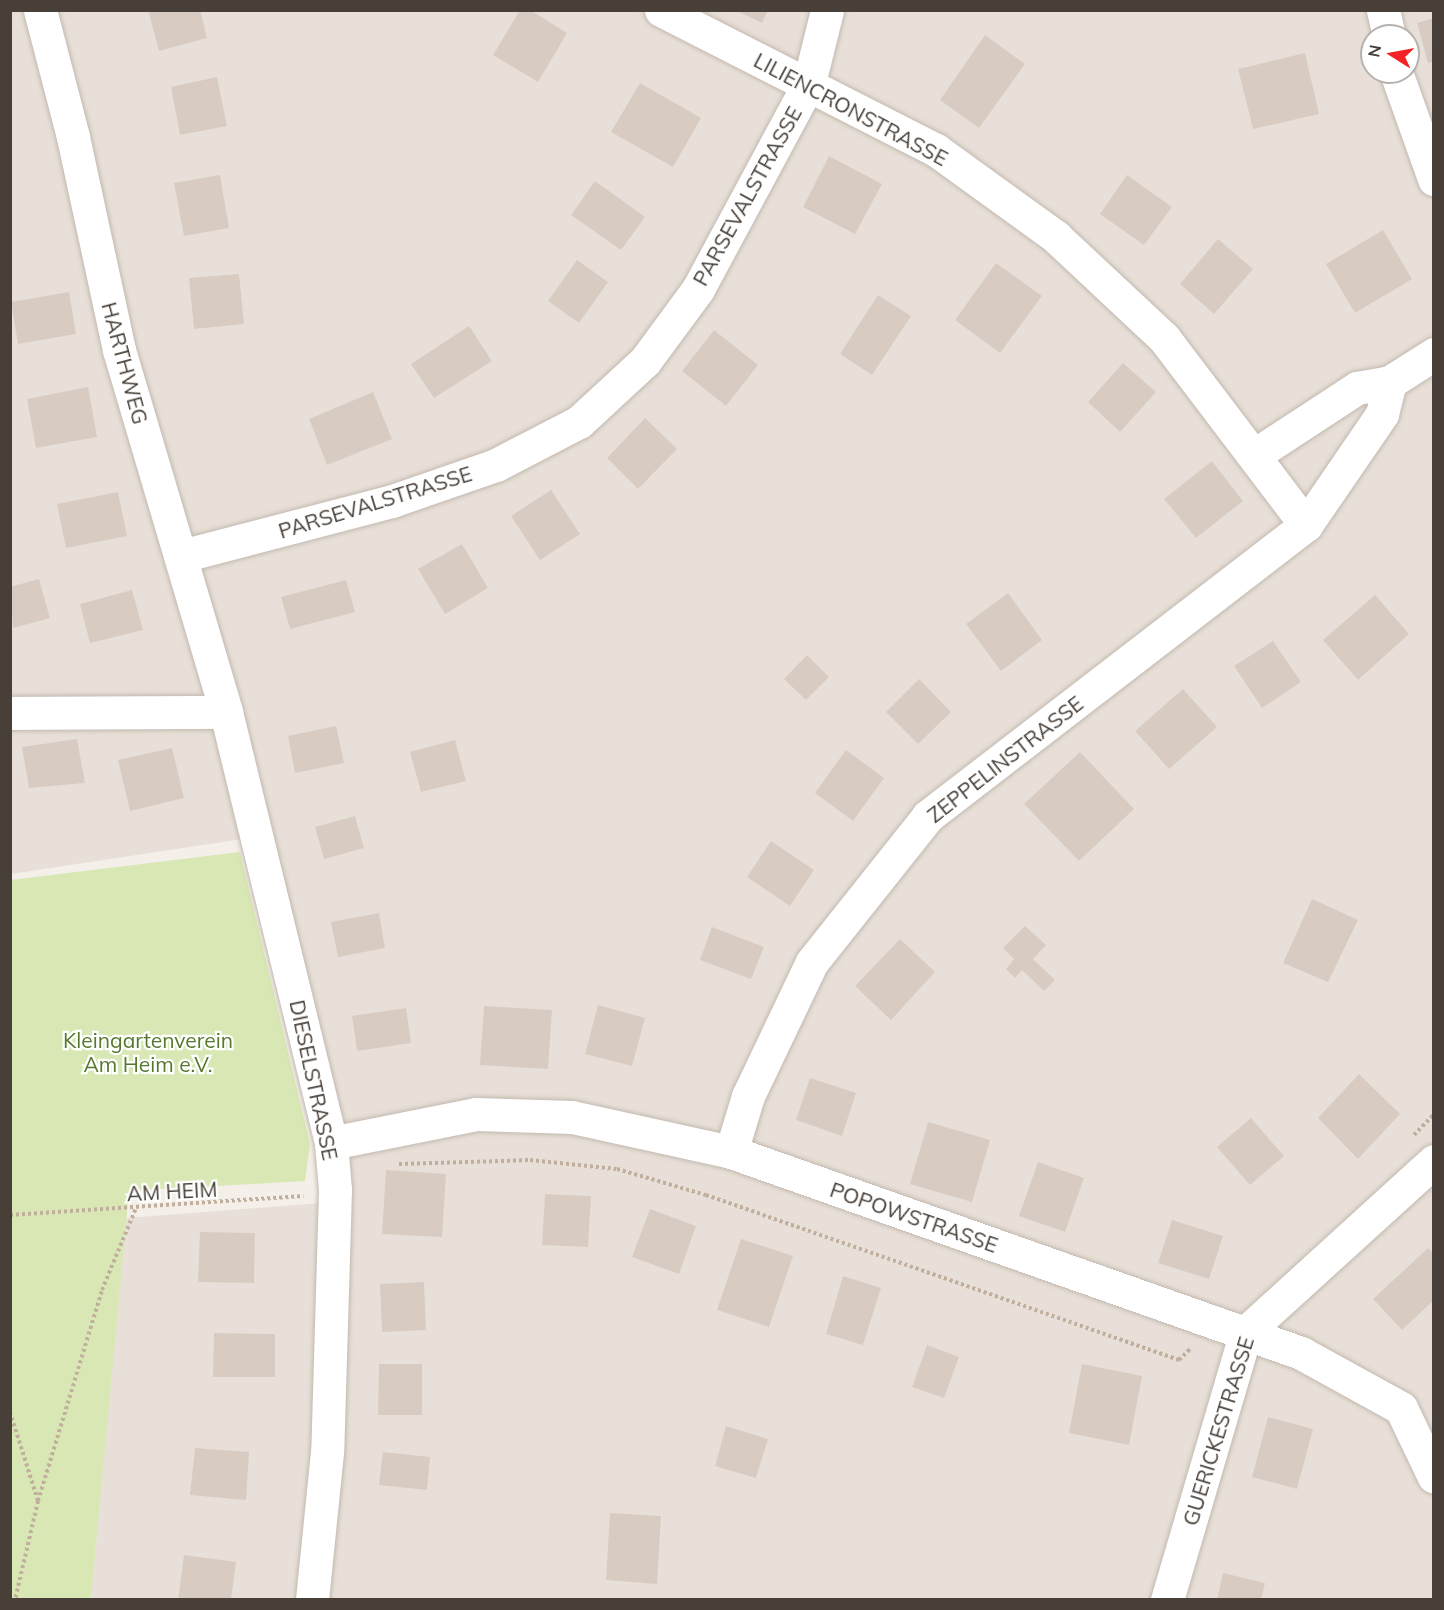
<!DOCTYPE html>
<style>
body{margin:0}
#map{position:relative;width:1444px;height:1610px;overflow:hidden;background:#f4efe9;font-family:Mulish,sans-serif}
div>[style]{position:absolute}
[style*='--x']{left:calc(var(--x)*1px);top:calc(var(--y)*1px);width:calc(var(--w)*1px);rotate:calc(var(--a)*1deg)}
.residential>*{inset:0;background:#e8e0d8}
.green>*{inset:0;background:#d8e7b4}
.building>*{inset:0;background:#d8ccc2}
.path>*{height:4px;margin-top:-2px;transform-origin:0;background:repeating-linear-gradient(90deg,#c1af9e 0 3px,transparent 0 6px)}
.roads{filter:drop-shadow(0 0 2px #c2b8af) drop-shadow(0 0 2px #c2b8af)}
.minor>*{height:33px;margin:-16.5px;padding:0 16.5px;transform-origin:16.5px;border-radius:16.5px;background:#fff}
span{translate:-50% -50%;white-space:nowrap;text-align:center;line-height:1.15;-webkit-text-stroke:4.5px #fff;paint-order:stroke}
.street-label{font-size:21px;color:#483f38}
.park-label{font-size:21px;color:#55782c}
.frame{position:absolute;inset:0;border:12px solid #483f38;pointer-events:none}
.north{position:absolute;left:1360px;top:24px;width:60px;height:60px;box-sizing:border-box;background:#fff;border:2px solid #b6b2af;border-radius:50%;rotate:281deg;font-size:16px;font-weight:700;line-height:24px;text-align:center;color:#483f38}
.north::after{content:'';display:block;margin:auto;width:21px;height:27px;background:#f22225;clip-path:polygon(50% 0,100% 100%,50% 72%,0 100%)}
</style>
<div id="map">
<div class="residential">
<div style="clip-path:polygon(evenodd,11px 11px,1433px 11px,1433px 1599px,91px 1599px,126px 1218px,347px 1201px,263px 836px,11px 874px,11px 11px,1372px 36px,1408px 36px,1408px 72px,1372px 72px,1372px 36px)"></div>
</div>
<div class="green">
<div style="clip-path:polygon(240px 852px,310px 1144px,305px 1181px,129px 1191px,91px 1599px,11px 1599px,11px 880px)"></div>
</div>
<div class="building">
<div style="clip-path:polygon(148px 10px,200px 10px,207px 38px,159px 51px)"></div>
<div style="clip-path:polygon(520px 10px,530px 10px,567px 33px,538px 82px,493px 55px)"></div>
<div style="clip-path:polygon(735px 10px,768px 10px,762px 23px)"></div>
<div style="clip-path:polygon(1434px 18px,1434px 62px,1428px 63px,1417px 23px)"></div>
<div style="clip-path:polygon(985px 35px,1025px 64px,979px 128px,940px 100px)"></div>
<div style="clip-path:polygon(1305px 53px,1319px 114px,1253px 129px,1238px 69px)"></div>
<div style="clip-path:polygon(217px 77px,227px 126px,180px 135px,171px 87px)"></div>
<div style="clip-path:polygon(640px 83px,701px 118px,673px 167px,611px 132px)"></div>
<div style="clip-path:polygon(829px 156px,882px 184px,855px 234px,803px 207px)"></div>
<div style="clip-path:polygon(220px 175px,229px 228px,184px 236px,174px 183px)"></div>
<div style="clip-path:polygon(1127px 175px,1172px 207px,1144px 245px,1100px 214px)"></div>
<div style="clip-path:polygon(595px 181px,645px 217px,621px 250px,571px 215px)"></div>
<div style="clip-path:polygon(1383px 230px,1412px 279px,1355px 313px,1326px 264px)"></div>
<div style="clip-path:polygon(1218px 239px,1253px 269px,1214px 314px,1180px 284px)"></div>
<div style="clip-path:polygon(577px 260px,608px 282px,579px 323px,548px 301px)"></div>
<div style="clip-path:polygon(996px 263px,1042px 296px,1000px 353px,955px 320px)"></div>
<div style="clip-path:polygon(239px 274px,244px 324px,194px 329px,189px 278px)"></div>
<div style="clip-path:polygon(69px 292px,76px 334px,18px 344px,11px 302px)"></div>
<div style="clip-path:polygon(878px 295px,911px 316px,872px 375px,840px 354px)"></div>
<div style="clip-path:polygon(469px 326px,492px 361px,434px 398px,411px 364px)"></div>
<div style="clip-path:polygon(714px 330px,758px 365px,726px 406px,682px 371px)"></div>
<div style="clip-path:polygon(1123px 363px,1156px 392px,1120px 432px,1088px 402px)"></div>
<div style="clip-path:polygon(88px 387px,97px 437px,36px 448px,27px 399px)"></div>
<div style="clip-path:polygon(373px 392px,392px 439px,327px 465px,309px 419px)"></div>
<div style="clip-path:polygon(645px 418px,677px 449px,638px 489px,607px 458px)"></div>
<div style="clip-path:polygon(1212px 461px,1243px 501px,1196px 538px,1164px 499px)"></div>
<div style="clip-path:polygon(551px 490px,580px 534px,540px 560px,511px 516px)"></div>
<div style="clip-path:polygon(118px 492px,127px 536px,66px 548px,57px 504px)"></div>
<div style="clip-path:polygon(462px 544px,488px 588px,445px 614px,418px 569px)"></div>
<div style="clip-path:polygon(39px 579px,50px 618px,13px 628px,10px 587px)"></div>
<div style="clip-path:polygon(346px 580px,355px 612px,290px 629px,281px 597px)"></div>
<div style="clip-path:polygon(132px 590px,143px 630px,90px 643px,80px 604px)"></div>
<div style="clip-path:polygon(1008px 593px,1042px 640px,1001px 671px,966px 624px)"></div>
<div style="clip-path:polygon(1375px 595px,1409px 634px,1358px 680px,1323px 640px)"></div>
<div style="clip-path:polygon(1273px 641px,1301px 682px,1262px 708px,1234px 666px)"></div>
<div style="clip-path:polygon(807px 655px,829px 677px,806px 700px,784px 679px)"></div>
<div style="clip-path:polygon(919px 679px,951px 712px,918px 744px,886px 712px)"></div>
<div style="clip-path:polygon(1183px 689px,1217px 727px,1169px 769px,1135px 731px)"></div>
<div style="clip-path:polygon(336px 726px,344px 763px,295px 773px,288px 736px)"></div>
<div style="clip-path:polygon(77px 739px,85px 783px,29px 788px,22px 747px)"></div>
<div style="clip-path:polygon(455px 740px,466px 781px,421px 792px,410px 752px)"></div>
<div style="clip-path:polygon(172px 748px,184px 798px,130px 811px,118px 760px)"></div>
<div style="clip-path:polygon(846px 750px,884px 778px,853px 821px,815px 793px)"></div>
<div style="clip-path:polygon(1080px 752px,1134px 809px,1079px 861px,1024px 804px)"></div>
<div style="clip-path:polygon(355px 816px,364px 848px,324px 859px,315px 827px)"></div>
<div style="clip-path:polygon(771px 841px,814px 870px,790px 906px,747px 877px)"></div>
<div style="clip-path:polygon(1312px 899px,1358px 920px,1328px 982px,1283px 963px)"></div>
<div style="clip-path:polygon(379px 913px,385px 948px,338px 957px,331px 922px)"></div>
<div style="clip-path:polygon(1025px 926px,1046px 945px,1033px 959px,1055px 980px,1044px 991px,1022px 970px,1015px 978px,1006px 969px,1014px 959px,1003px 948px)"></div>
<div style="clip-path:polygon(712px 927px,764px 947px,751px 979px,700px 960px)"></div>
<div style="clip-path:polygon(900px 939px,935px 972px,891px 1020px,855px 986px)"></div>
<div style="clip-path:polygon(598px 1005px,645px 1018px,632px 1066px,585px 1054px)"></div>
<div style="clip-path:polygon(484px 1006px,552px 1010px,548px 1069px,480px 1065px)"></div>
<div style="clip-path:polygon(406px 1008px,411px 1043px,357px 1051px,352px 1016px)"></div>
<div style="clip-path:polygon(1359px 1074px,1400px 1114px,1358px 1159px,1318px 1118px)"></div>
<div style="clip-path:polygon(810px 1078px,856px 1093px,842px 1136px,796px 1120px)"></div>
<div style="clip-path:polygon(1251px 1118px,1284px 1156px,1250px 1185px,1217px 1147px)"></div>
<div style="clip-path:polygon(928px 1122px,990px 1140px,972px 1202px,910px 1184px)"></div>
<div style="clip-path:polygon(1038px 1162px,1084px 1178px,1065px 1232px,1019px 1216px)"></div>
<div style="clip-path:polygon(386px 1170px,446px 1174px,442px 1237px,382px 1234px)"></div>
<div style="clip-path:polygon(545px 1194px,591px 1196px,588px 1247px,542px 1245px)"></div>
<div style="clip-path:polygon(650px 1209px,696px 1226px,679px 1274px,632px 1257px)"></div>
<div style="clip-path:polygon(1172px 1220px,1223px 1236px,1209px 1279px,1158px 1263px)"></div>
<div style="clip-path:polygon(200px 1232px,255px 1233px,254px 1283px,198px 1282px)"></div>
<div style="clip-path:polygon(741px 1239px,793px 1256px,769px 1327px,717px 1310px)"></div>
<div style="clip-path:polygon(1428px 1248px,1434px 1254px,1434px 1300px,1402px 1330px,1373px 1299px)"></div>
<div style="clip-path:polygon(843px 1276px,881px 1288px,863px 1345px,826px 1334px)"></div>
<div style="clip-path:polygon(424px 1282px,426px 1330px,382px 1332px,380px 1284px)"></div>
<div style="clip-path:polygon(214px 1333px,275px 1334px,275px 1377px,213px 1377px)"></div>
<div style="clip-path:polygon(927px 1345px,959px 1357px,944px 1398px,912px 1387px)"></div>
<div style="clip-path:polygon(379px 1364px,422px 1364px,422px 1415px,378px 1415px)"></div>
<div style="clip-path:polygon(1082px 1364px,1142px 1376px,1129px 1445px,1069px 1433px)"></div>
<div style="clip-path:polygon(1268px 1417px,1313px 1429px,1297px 1489px,1252px 1477px)"></div>
<div style="clip-path:polygon(726px 1426px,768px 1439px,756px 1478px,715px 1466px)"></div>
<div style="clip-path:polygon(195px 1448px,249px 1452px,246px 1500px,190px 1495px)"></div>
<div style="clip-path:polygon(383px 1452px,430px 1457px,427px 1490px,379px 1485px)"></div>
<div style="clip-path:polygon(610px 1513px,661px 1516px,657px 1584px,606px 1580px)"></div>
<div style="clip-path:polygon(184px 1555px,236px 1562px,231px 1600px,178px 1600px)"></div>
<div style="clip-path:polygon(1223px 1573px,1265px 1583px,1261px 1600px,1217px 1600px)"></div>
</div>
<div class="path">
<div style="--x:1414;--y:1135;--w:29;--a:-46"></div>
<div style="--x:399;--y:1164;--w:131;--a:-1.7"></div>
<div style="--x:530;--y:1160;--w:87;--a:5.9"></div>
<div style="--x:617;--y:1169;--w:93;--a:16.3"></div>
<div style="--x:706;--y:1195;--w:501;--a:19.23"></div>
<div style="--x:1179;--y:1360;--w:18;--a:-45"></div>
<div style="--x:10;--y:1215;--w:294;--a:-3.7"></div>
<div style="--x:10;--y:1412;--w:93;--a:72.5"></div>
<div style="--x:38;--y:1501;--w:102;--a:103.1"></div>
<div style="--x:38;--y:1501;--w:220;--a:-73.1"></div>
<div style="--x:102;--y:1290;--w:89;--a:-67.5"></div>
</div>
<div class="roads">
<div class="minor">
<div style="--x:40;--y:10;--w:131;--a:75.4"></div>
<div style="--x:73;--y:137;--w:218;--a:77.8"></div>
<div style="--x:119;--y:350;--w:377;--a:73.5"></div>
<div style="--x:226;--y:712;--w:444;--a:76.3"></div>
<div style="--x:331;--y:1143;--w:47;--a:85.1"></div>
<div style="--x:335;--y:1190;--w:262;--a:91.7"></div>
<div style="--x:327;--y:1452;--w:149;--a:95.8"></div>
<div style="--x:661;--y:10;--w:309;--a:27"></div>
<div style="--x:936;--y:150;--w:148;--a:35.9"></div>
<div style="--x:1056;--y:237;--w:148;--a:43.1"></div>
<div style="--x:1164;--y:338;--w:235;--a:52.8"></div>
<div style="--x:1383;--y:10;--w:27;--a:77"></div>
<div style="--x:1396;--y:72;--w:114;--a:70.4"></div>
<div style="--x:1256;--y:454;--w:121;--a:-33.2"></div>
<div style="--x:1357;--y:388;--w:34;--a:-10"></div>
<div style="--x:181;--y:556;--w:218;--a:-14.6"></div>
<div style="--x:392;--y:501;--w:110;--a:-19.1"></div>
<div style="--x:496;--y:465;--w:93;--a:-27.4"></div>
<div style="--x:579;--y:422;--w:90;--a:-42.7"></div>
<div style="--x:645;--y:361;--w:89;--a:-53.6"></div>
<div style="--x:698;--y:289;--w:234;--a:-61.7"></div>
<div style="--x:809;--y:83;--w:75;--a:-76.1"></div>
<div style="--x:10;--y:713;--w:216;--a:-0.3"></div>
<div style="--x:331;--y:1143;--w:148;--a:-11.3"></div>
<div style="--x:476;--y:1114;--w:96;--a:1.8"></div>
<div style="--x:572;--y:1117;--w:163;--a:12.4"></div>
<div style="--x:731;--y:1152;--w:604;--a:19.42"></div>
<div style="--x:1301;--y:1353;--w:114;--a:28.8"></div>
<div style="--x:1401;--y:1408;--w:76;--a:64.4"></div>
<div style="--x:731;--y:1152;--w:59;--a:-73.1"></div>
<div style="--x:748;--y:1096;--w:148;--a:-64.5"></div>
<div style="--x:812;--y:962;--w:186;--a:-51.5"></div>
<div style="--x:928;--y:816;--w:477;--a:-37.6"></div>
<div style="--x:1306;--y:525;--w:135;--a:-55.6"></div>
<div style="--x:1382;--y:414;--w:33;--a:-76"></div>
<div style="--x:1390;--y:382;--w:52;--a:-32.5"></div>
<div style="--x:1167;--y:1600;--w:279;--a:-73.6"></div>
<div style="--x:1246;--y:1332;--w:254;--a:-42.3"></div>
</div>
</div>
<div class="street-label">
<span style="left:851px;top:109px;rotate:28deg">LILIENCRONSTRASSE</span>
<span style="left:747px;top:196px;rotate:-61deg">PARSEVALSTRASSE</span>
<span style="left:125px;top:363px;rotate:75deg">HARTHWEG</span>
<span style="left:375px;top:502px;rotate:-17deg">PARSEVALSTRASSE</span>
<span style="left:1005px;top:759px;rotate:-38deg">ZEPPELINSTRASSE</span>
<span style="left:314px;top:1080px;rotate:78deg">DIESELSTRASSE</span>
<span style="left:172px;top:1191px;rotate:-3deg">AM HEIM</span>
<span style="left:914px;top:1217px;rotate:19deg">POPOWSTRASSE</span>
<span style="left:1218px;top:1431px;rotate:-73deg">GUERICKESTRASSE</span>
</div>
<div class="park-label">
<span style="left:148px;top:1052px">Kleingartenverein<br>Am Heim e.V.</span>
</div>
<div class="frame"></div>
<div class="north">N</div>
</div>
